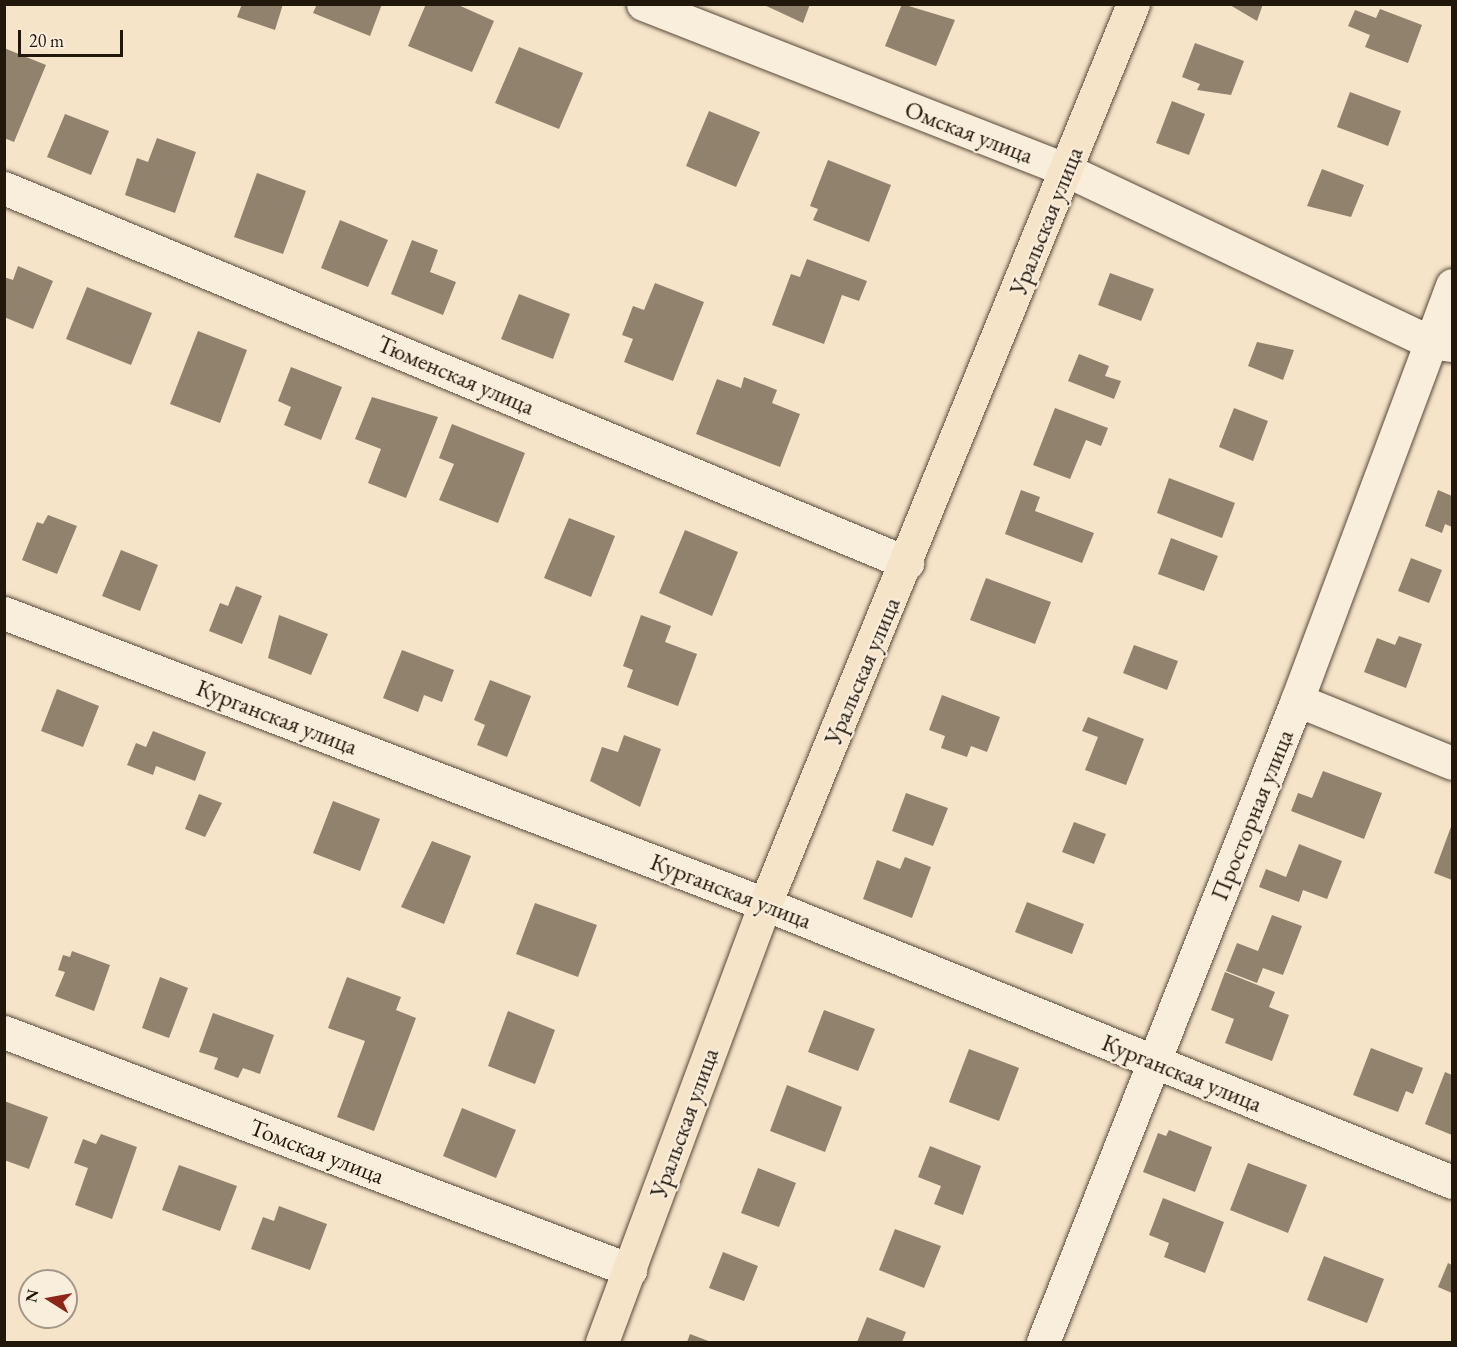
<!DOCTYPE html>
<meta charset="utf-8">
<style>
body{margin:0}
#map{position:relative;width:1457px;height:1347px;overflow:hidden;background:#f6e4c8;font-family:"EB Garamond",serif}
div>[style]{position:absolute}
[style*='--x']{left:calc(var(--x)*1px);top:calc(var(--y)*1px);width:calc(var(--w)*1px);rotate:calc(var(--a)*1deg)}
.building>*{inset:0;background:#90826d}
.roads{filter:drop-shadow(0 0 2px #574a3a) drop-shadow(0 0 2px #574a3a)}
.minor>*{height:33px;margin:-16.5px;padding:0 16.5px;transform-origin:16.5px;border-radius:16.5px;background:#f9eddb}
.major>*{height:33px;margin:-16.5px;padding:0 16.5px;transform-origin:16.5px;border-radius:16.5px;background:#f6e4c8}
span{translate:-50% -50%;white-space:nowrap;text-align:center;line-height:1.15;-webkit-text-stroke:4.5px #f9eddb;paint-order:stroke}
.street-label{font-size:24px;color:#22170b}
.frame{position:absolute;inset:0;border:6px solid #22170b;pointer-events:none}
.north{position:absolute;left:18px;top:1269px;width:60px;height:60px;box-sizing:border-box;background:#f9eddb;border:2px solid #a39788;border-radius:50%;rotate:281deg;font-size:16px;font-weight:700;line-height:24px;text-align:center;color:#22170b}
.north::after{content:'';display:block;margin:auto;width:21px;height:27px;background:#8f2418;clip-path:polygon(50% 0,100% 100%,50% 72%,0 100%)}
.scale{position:absolute;left:18px;top:30px;width:105px;height:27px;box-sizing:border-box;border:3px solid #22170b;border-top:0;padding-left:8px;font-size:18px;line-height:21px;white-space:nowrap;color:#22170b;-webkit-text-stroke:4px #f9eddb;paint-order:stroke}
</style>
<div id="map">
<div class="building">
<div style="clip-path:polygon(242px 4px,283px 4px,275px 30px,237px 17px)"></div>
<div style="clip-path:polygon(317px 4px,382px 4px,370px 36px,313px 13px)"></div>
<div style="clip-path:polygon(426px 4px,456px 4px,494px 21px,472px 72px,408px 46px)"></div>
<div style="clip-path:polygon(762px 4px,810px 4px,803px 23px)"></div>
<div style="clip-path:polygon(902px 4px,955px 20px,936px 66px,885px 46px)"></div>
<div style="clip-path:polygon(1263px 4px,1257px 21px,1230px 5px,1230px 4px)"></div>
<div style="clip-path:polygon(1380px 9px,1422px 25px,1408px 63px,1365px 47px,1370px 35px,1348px 26px,1355px 10px,1376px 18px)"></div>
<div style="clip-path:polygon(1195px 43px,1244px 61px,1231px 95px,1197px 90px,1200px 84px,1182px 77px)"></div>
<div style="clip-path:polygon(519px 47px,583px 73px,559px 129px,495px 103px)"></div>
<div style="clip-path:polygon(4px 48px,46px 65px,14px 142px,4px 138px)"></div>
<div style="clip-path:polygon(1350px 92px,1401px 111px,1388px 146px,1337px 127px)"></div>
<div style="clip-path:polygon(1172px 101px,1205px 114px,1189px 155px,1156px 143px)"></div>
<div style="clip-path:polygon(709px 111px,760px 132px,736px 187px,686px 166px)"></div>
<div style="clip-path:polygon(65px 114px,109px 131px,91px 175px,47px 157px)"></div>
<div style="clip-path:polygon(157px 138px,196px 152px,175px 213px,125px 195px,137px 158px,148px 162px)"></div>
<div style="clip-path:polygon(828px 160px,891px 185px,869px 242px,813px 220px,818px 209px,810px 206px)"></div>
<div style="clip-path:polygon(1322px 169px,1364px 185px,1351px 217px,1307px 206px)"></div>
<div style="clip-path:polygon(257px 173px,306px 191px,283px 254px,234px 237px)"></div>
<div style="clip-path:polygon(340px 220px,388px 240px,368px 287px,321px 268px)"></div>
<div style="clip-path:polygon(412px 240px,438px 250px,430px 272px,456px 282px,443px 315px,391px 294px)"></div>
<div style="clip-path:polygon(807px 259px,867px 281px,859px 301px,842px 295px,824px 344px,772px 325px,791px 274px,800px 277px)"></div>
<div style="clip-path:polygon(18px 266px,53px 281px,33px 329px,4px 317px,4px 277px,13px 280px)"></div>
<div style="clip-path:polygon(1110px 273px,1154px 289px,1141px 321px,1098px 305px)"></div>
<div style="clip-path:polygon(655px 283px,704px 302px,673px 381px,624px 362px,633px 339px,622px 335px,633px 306px,644px 310px)"></div>
<div style="clip-path:polygon(87px 287px,152px 313px,131px 365px,66px 339px)"></div>
<div style="clip-path:polygon(519px 294px,570px 314px,553px 359px,501px 339px)"></div>
<div style="clip-path:polygon(198px 331px,247px 350px,220px 423px,170px 404px)"></div>
<div style="clip-path:polygon(1257px 342px,1294px 350px,1283px 380px,1248px 366px)"></div>
<div style="clip-path:polygon(1079px 354px,1109px 366px,1105px 376px,1121px 381px,1114px 399px,1068px 381px)"></div>
<div style="clip-path:polygon(291px 367px,342px 387px,321px 440px,284px 425px,291px 407px,278px 401px)"></div>
<div style="clip-path:polygon(744px 377px,777px 390px,772px 403px,800px 414px,780px 467px,696px 434px,717px 379px,741px 388px)"></div>
<div style="clip-path:polygon(372px 397px,438px 417px,406px 498px,368px 483px,381px 449px,355px 439px)"></div>
<div style="clip-path:polygon(1055px 408px,1108px 428px,1101px 446px,1086px 440px,1070px 479px,1033px 465px)"></div>
<div style="clip-path:polygon(1234px 408px,1268px 421px,1253px 461px,1219px 447px)"></div>
<div style="clip-path:polygon(452px 424px,525px 453px,498px 523px,439px 500px,454px 464px,439px 458px)"></div>
<div style="clip-path:polygon(1169px 478px,1235px 503px,1222px 538px,1157px 513px)"></div>
<div style="clip-path:polygon(1021px 490px,1040px 497px,1035px 511px,1094px 533px,1082px 563px,1005px 534px)"></div>
<div style="clip-path:polygon(1438px 490px,1452px 496px,1452px 527px,1445px 524px,1442px 533px,1425px 526px)"></div>
<div style="clip-path:polygon(48px 515px,77px 526px,57px 574px,22px 560px,37px 522px,43px 524px)"></div>
<div style="clip-path:polygon(569px 518px,615px 536px,591px 597px,544px 578px)"></div>
<div style="clip-path:polygon(685px 530px,738px 552px,712px 616px,659px 593px)"></div>
<div style="clip-path:polygon(1171px 538px,1218px 556px,1204px 591px,1158px 574px)"></div>
<div style="clip-path:polygon(121px 550px,158px 565px,140px 611px,102px 596px)"></div>
<div style="clip-path:polygon(1411px 558px,1442px 570px,1429px 603px,1398px 591px)"></div>
<div style="clip-path:polygon(986px 578px,1051px 602px,1035px 644px,970px 620px)"></div>
<div style="clip-path:polygon(236px 586px,262px 596px,242px 644px,209px 631px,220px 603px,228px 606px)"></div>
<div style="clip-path:polygon(279px 615px,328px 634px,311px 675px,268px 658px)"></div>
<div style="clip-path:polygon(641px 615px,671px 626px,665px 642px,697px 654px,678px 706px,627px 687px,633px 670px,623px 666px)"></div>
<div style="clip-path:polygon(1399px 636px,1422px 644px,1406px 688px,1364px 672px,1377px 638px,1395px 645px)"></div>
<div style="clip-path:polygon(1134px 645px,1178px 661px,1167px 690px,1123px 673px)"></div>
<div style="clip-path:polygon(402px 650px,454px 670px,442px 702px,424px 695px,418px 712px,383px 698px)"></div>
<div style="clip-path:polygon(490px 680px,531px 696px,507px 757px,477px 745px,485px 725px,474px 720px)"></div>
<div style="clip-path:polygon(57px 689px,99px 706px,83px 747px,41px 731px)"></div>
<div style="clip-path:polygon(942px 695px,1000px 717px,987px 752px,971px 746px,967px 757px,941px 748px,945px 736px,929px 730px)"></div>
<div style="clip-path:polygon(1088px 717px,1144px 739px,1126px 785px,1085px 770px,1098px 737px,1082px 731px)"></div>
<div style="clip-path:polygon(153px 731px,206px 752px,195px 781px,156px 766px,153px 775px,127px 765px,136px 743px,146px 747px)"></div>
<div style="clip-path:polygon(624px 735px,661px 749px,640px 807px,590px 781px,602px 747px,618px 752px)"></div>
<div style="clip-path:polygon(1323px 771px,1382px 793px,1364px 839px,1291px 811px,1298px 793px,1312px 798px)"></div>
<div style="clip-path:polygon(906px 793px,948px 808px,933px 846px,892px 831px)"></div>
<div style="clip-path:polygon(199px 794px,222px 803px,205px 837px,185px 829px)"></div>
<div style="clip-path:polygon(333px 801px,380px 819px,360px 871px,313px 853px)"></div>
<div style="clip-path:polygon(1074px 822px,1106px 834px,1094px 864px,1062px 852px)"></div>
<div style="clip-path:polygon(1452px 824px,1452px 880px,1434px 873px)"></div>
<div style="clip-path:polygon(432px 841px,471px 856px,444px 924px,401px 907px)"></div>
<div style="clip-path:polygon(1299px 844px,1342px 861px,1327px 899px,1303px 890px,1299px 902px,1259px 887px,1266px 869px,1286px 877px)"></div>
<div style="clip-path:polygon(905px 857px,931px 867px,912px 918px,863px 899px,877px 860px,900px 869px)"></div>
<div style="clip-path:polygon(1027px 902px,1084px 924px,1072px 954px,1015px 932px)"></div>
<div style="clip-path:polygon(535px 903px,597px 925px,578px 977px,516px 954px)"></div>
<div style="clip-path:polygon(1272px 915px,1302px 926px,1283px 975px,1263px 968px,1257px 983px,1226px 971px,1237px 943px,1258px 951px)"></div>
<div style="clip-path:polygon(72px 951px,110px 965px,94px 1011px,55px 996px,65px 972px,58px 970px,63px 955px,70px 957px)"></div>
<div style="clip-path:polygon(1225px 972px,1275px 992px,1269px 1007px,1289px 1015px,1272px 1061px,1225px 1043px,1234px 1019px,1211px 1010px)"></div>
<div style="clip-path:polygon(160px 977px,188px 988px,169px 1038px,142px 1028px)"></div>
<div style="clip-path:polygon(347px 977px,401px 997px,396px 1010px,416px 1018px,374px 1131px,337px 1117px,365px 1041px,328px 1028px)"></div>
<div style="clip-path:polygon(824px 1010px,875px 1029px,858px 1071px,808px 1052px)"></div>
<div style="clip-path:polygon(508px 1011px,555px 1030px,535px 1084px,488px 1066px)"></div>
<div style="clip-path:polygon(213px 1013px,274px 1035px,260px 1074px,243px 1068px,238px 1078px,214px 1069px,218px 1058px,199px 1052px)"></div>
<div style="clip-path:polygon(1371px 1048px,1423px 1068px,1413px 1094px,1406px 1091px,1398px 1112px,1353px 1095px)"></div>
<div style="clip-path:polygon(969px 1049px,1019px 1068px,999px 1121px,949px 1102px)"></div>
<div style="clip-path:polygon(1445px 1072px,1452px 1075px,1452px 1135px,1425px 1124px)"></div>
<div style="clip-path:polygon(787px 1085px,842px 1107px,825px 1152px,770px 1131px)"></div>
<div style="clip-path:polygon(4px 1101px,48px 1117px,29px 1169px,4px 1160px)"></div>
<div style="clip-path:polygon(462px 1108px,516px 1130px,496px 1178px,443px 1156px)"></div>
<div style="clip-path:polygon(1169px 1130px,1212px 1147px,1195px 1192px,1143px 1172px,1158px 1133px,1166px 1136px)"></div>
<div style="clip-path:polygon(101px 1134px,137px 1147px,112px 1219px,75px 1205px,88px 1168px,74px 1163px,83px 1139px,96px 1144px)"></div>
<div style="clip-path:polygon(930px 1146px,981px 1166px,963px 1215px,934px 1204px,941px 1186px,918px 1177px)"></div>
<div style="clip-path:polygon(1248px 1163px,1307px 1185px,1288px 1233px,1230px 1210px)"></div>
<div style="clip-path:polygon(179px 1165px,237px 1186px,220px 1231px,162px 1210px)"></div>
<div style="clip-path:polygon(758px 1168px,796px 1183px,779px 1227px,741px 1213px)"></div>
<div style="clip-path:polygon(1163px 1198px,1224px 1222px,1205px 1273px,1164px 1257px,1169px 1243px,1149px 1235px)"></div>
<div style="clip-path:polygon(279px 1206px,327px 1224px,310px 1270px,251px 1249px,263px 1217px,274px 1221px)"></div>
<div style="clip-path:polygon(895px 1229px,941px 1246px,924px 1288px,879px 1270px)"></div>
<div style="clip-path:polygon(723px 1252px,758px 1266px,744px 1301px,709px 1288px)"></div>
<div style="clip-path:polygon(1324px 1256px,1384px 1279px,1367px 1323px,1307px 1300px)"></div>
<div style="clip-path:polygon(1448px 1263px,1452px 1265px,1452px 1293px,1438px 1287px)"></div>
<div style="clip-path:polygon(867px 1317px,906px 1332px,902px 1342px,857px 1342px)"></div>
<div style="clip-path:polygon(690px 1334px,711px 1342px,687px 1342px)"></div>
</div>
<div class="roads">
<div class="minor">
<div style="--x:643;--y:4;--w:454;--a:21.4"></div>
<div style="--x:1066;--y:170;--w:403;--a:25.3"></div>
<div style="--x:1430;--y:342;--w:21;--a:8"></div>
<div style="--x:4;--y:188;--w:978;--a:22.55"></div>
<div style="--x:4;--y:613;--w:815;--a:20.93"></div>
<div style="--x:765;--y:904;--w:741;--a:22.03"></div>
<div style="--x:1297;--y:700;--w:167;--a:22.1"></div>
<div style="--x:4;--y:1032;--w:670;--a:20.82"></div>
<div style="--x:1043;--y:1342;--w:690;--a:-68.41"></div>
<div style="--x:1297;--y:700;--w:443;--a:-69.5"></div>
</div>
<div class="major">
<div style="--x:602;--y:1342;--w:467;--a:-69.6"></div>
<div style="--x:765;--y:904;--w:972;--a:-67.76"></div>
</div>
</div>
<div class="street-label">
<span style="left:969px;top:132px;rotate:21deg">Омская улица</span>
<span style="left:1046px;top:221px;rotate:-68deg">Уральская улица</span>
<span style="left:456px;top:375px;rotate:23deg">Тюменская улица</span>
<span style="left:862px;top:671px;rotate:-67deg">Уральская улица</span>
<span style="left:277px;top:717px;rotate:21deg">Курганская улица</span>
<span style="left:1252px;top:815px;rotate:-68deg">Просторная улица</span>
<span style="left:731px;top:891px;rotate:21deg">Курганская улица</span>
<span style="left:1182px;top:1073px;rotate:22deg">Курганская улица</span>
<span style="left:684px;top:1123px;rotate:-70deg">Уральская улица</span>
<span style="left:317px;top:1151px;rotate:21deg">Томская улица</span>
</div>
<div class="frame"></div>
<div class="north">N</div>
<div class="scale">20 m</div>
</div>
